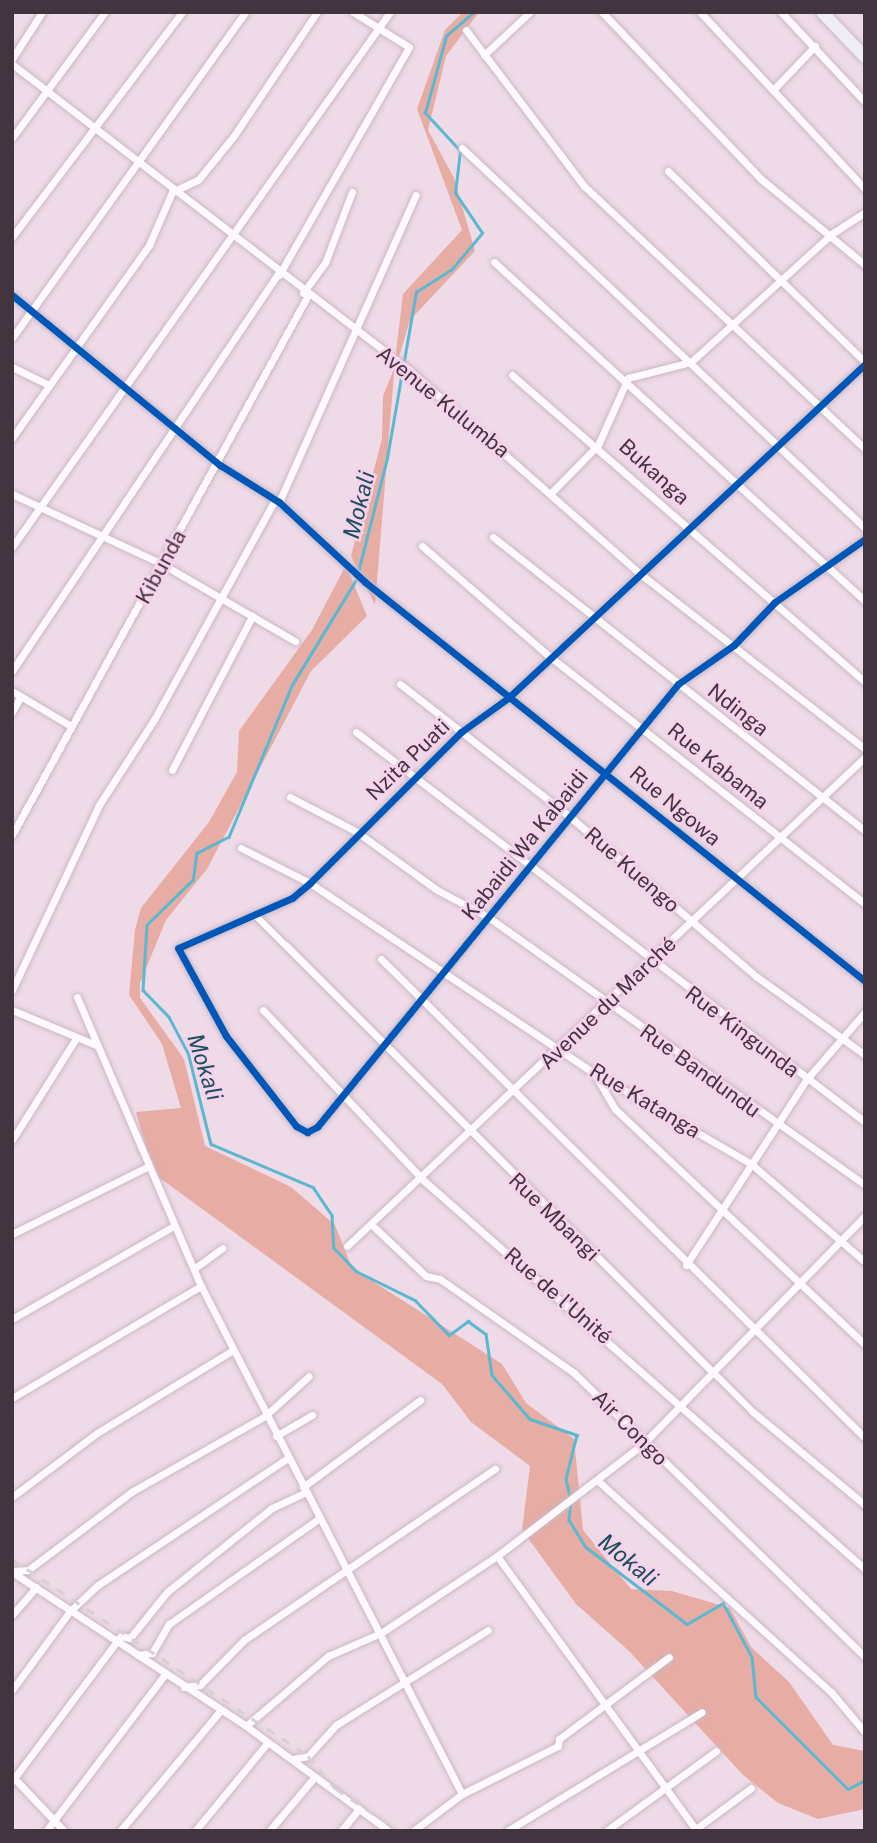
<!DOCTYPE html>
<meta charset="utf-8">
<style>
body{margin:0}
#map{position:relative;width:877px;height:1843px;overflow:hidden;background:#efdae8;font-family:"Public Sans",sans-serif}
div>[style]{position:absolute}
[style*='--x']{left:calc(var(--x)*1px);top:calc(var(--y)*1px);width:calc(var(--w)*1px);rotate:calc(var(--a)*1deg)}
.forest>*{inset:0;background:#e7aca4}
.stream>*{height:2.5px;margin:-1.25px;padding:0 1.25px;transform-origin:1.25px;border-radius:1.25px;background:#5bb8d1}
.roads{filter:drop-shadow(0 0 2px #c9b8c4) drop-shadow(0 0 2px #c9b8c4)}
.street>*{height:7px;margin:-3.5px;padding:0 3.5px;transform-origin:3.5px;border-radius:3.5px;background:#fdf9fc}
.highway>*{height:12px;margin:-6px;padding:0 6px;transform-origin:6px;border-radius:6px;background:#f0eef5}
.rail>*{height:2.5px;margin-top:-1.25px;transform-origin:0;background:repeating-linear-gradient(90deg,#d6d0d4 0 9px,transparent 0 18px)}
.cycleway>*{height:7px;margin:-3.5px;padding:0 3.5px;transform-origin:3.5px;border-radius:3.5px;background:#0057b8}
span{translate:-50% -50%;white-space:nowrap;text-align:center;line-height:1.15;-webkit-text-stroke:5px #f7d2ec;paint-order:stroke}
.street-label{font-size:21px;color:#43353f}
.water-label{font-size:23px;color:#1b505d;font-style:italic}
.frame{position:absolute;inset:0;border:14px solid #43353f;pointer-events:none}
</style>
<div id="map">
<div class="forest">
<div style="clip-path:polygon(463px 12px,479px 12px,446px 56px,428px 130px,454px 178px,475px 251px,410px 320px,394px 374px,375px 605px,351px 556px,382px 439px,383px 396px,394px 369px,403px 294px,462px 230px,417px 109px,445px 30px)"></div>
<div style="clip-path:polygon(346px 565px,367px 616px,311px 671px,207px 869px,166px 920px,140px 983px,140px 998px,184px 1059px,205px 1146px,291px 1187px,335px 1225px,352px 1268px,502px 1364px,526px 1403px,574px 1439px,583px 1530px,631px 1589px,672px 1591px,730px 1608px,751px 1647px,789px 1682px,833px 1745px,865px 1751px,865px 1809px,818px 1819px,778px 1803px,743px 1775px,629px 1651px,576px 1604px,522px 1530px,530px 1466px,471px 1422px,442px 1384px,153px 1173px,136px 1112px,181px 1108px,162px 1044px,129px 995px,135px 930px,141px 908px,209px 822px,237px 772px,239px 731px,312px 630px)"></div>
</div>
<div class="stream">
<div style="--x:358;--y:572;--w:118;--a:-75.7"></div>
<div style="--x:387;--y:458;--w:169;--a:-80.1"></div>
<div style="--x:416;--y:292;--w:43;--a:-32.6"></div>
<div style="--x:452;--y:269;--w:47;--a:-50.2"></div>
<div style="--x:482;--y:233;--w:48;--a:-124"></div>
<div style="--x:455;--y:193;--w:42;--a:-83.2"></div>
<div style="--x:460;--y:151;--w:52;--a:-132.6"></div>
<div style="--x:425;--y:113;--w:80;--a:-74.7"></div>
<div style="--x:446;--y:36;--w:37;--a:-41"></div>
<div style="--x:357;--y:579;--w:125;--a:121.3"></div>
<div style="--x:292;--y:686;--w:164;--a:112.6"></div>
<div style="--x:229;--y:837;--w:36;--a:153"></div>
<div style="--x:197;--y:853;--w:27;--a:98"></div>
<div style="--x:193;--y:880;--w:64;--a:135.6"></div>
<div style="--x:147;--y:925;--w:65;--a:93.5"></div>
<div style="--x:143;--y:990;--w:37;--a:46"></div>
<div style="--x:169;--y:1017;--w:40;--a:62"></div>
<div style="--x:188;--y:1052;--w:95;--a:76"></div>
<div style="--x:211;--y:1144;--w:111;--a:22.9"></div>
<div style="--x:313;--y:1187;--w:34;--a:56"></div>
<div style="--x:332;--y:1215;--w:33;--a:87"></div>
<div style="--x:334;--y:1248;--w:32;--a:46"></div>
<div style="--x:356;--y:1271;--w:66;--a:26.2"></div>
<div style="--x:415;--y:1300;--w:49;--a:45.8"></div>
<div style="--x:449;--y:1335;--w:24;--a:-36"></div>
<div style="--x:468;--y:1321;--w:22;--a:36"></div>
<div style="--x:486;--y:1334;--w:41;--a:81.7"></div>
<div style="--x:492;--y:1375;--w:58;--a:49.2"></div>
<div style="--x:530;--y:1419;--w:50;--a:18.8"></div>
<div style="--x:577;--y:1435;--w:45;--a:104"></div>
<div style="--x:566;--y:1479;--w:17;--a:77"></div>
<div style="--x:571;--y:1503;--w:17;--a:97"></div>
<div style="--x:569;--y:1520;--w:32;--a:58"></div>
<div style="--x:586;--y:1547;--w:127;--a:37.3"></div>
<div style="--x:687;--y:1624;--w:42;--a:-30.3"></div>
<div style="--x:723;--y:1603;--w:61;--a:61.8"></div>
<div style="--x:752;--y:1657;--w:40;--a:84.3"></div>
<div style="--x:756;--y:1697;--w:130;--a:45"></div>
<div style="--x:848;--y:1789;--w:19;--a:-28"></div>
</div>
<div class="roads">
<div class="street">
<div style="--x:602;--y:12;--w:231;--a:46.4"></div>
<div style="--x:761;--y:179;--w:135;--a:39.6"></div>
<div style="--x:700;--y:12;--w:242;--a:47"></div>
<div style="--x:781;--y:12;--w:123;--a:47"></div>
<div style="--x:466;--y:30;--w:196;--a:52.9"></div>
<div style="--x:584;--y:186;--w:385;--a:43.1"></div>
<div style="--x:484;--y:55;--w:63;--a:-43.1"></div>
<div style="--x:12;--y:59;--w:56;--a:-57.4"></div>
<div style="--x:12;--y:64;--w:501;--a:37.62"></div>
<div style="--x:409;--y:370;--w:307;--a:41.4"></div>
<div style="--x:639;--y:573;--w:286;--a:37.9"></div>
<div style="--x:773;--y:90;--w:61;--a:-46.3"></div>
<div style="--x:12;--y:138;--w:157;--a:-53.6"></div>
<div style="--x:462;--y:148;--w:554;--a:43.32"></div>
<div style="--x:668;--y:171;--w:274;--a:44.1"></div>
<div style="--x:12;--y:237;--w:282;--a:-52.9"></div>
<div style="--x:494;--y:262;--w:503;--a:42.42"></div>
<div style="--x:279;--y:275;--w:262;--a:-60.3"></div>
<div style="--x:409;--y:47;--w:66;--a:-148"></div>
<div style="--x:303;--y:293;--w:37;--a:-54"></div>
<div style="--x:325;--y:263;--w:76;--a:-69.2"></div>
<div style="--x:12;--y:295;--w:269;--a:39.3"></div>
<div style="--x:220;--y:465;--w:70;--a:32.1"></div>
<div style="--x:279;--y:502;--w:117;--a:42.9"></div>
<div style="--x:365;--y:582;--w:640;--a:38.59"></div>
<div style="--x:12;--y:338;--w:401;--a:-54.4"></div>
<div style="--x:865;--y:364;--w:489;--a:136.9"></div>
<div style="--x:508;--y:698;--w:58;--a:144.1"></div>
<div style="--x:461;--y:732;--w:214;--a:135"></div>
<div style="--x:310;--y:883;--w:23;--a:140"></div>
<div style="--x:292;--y:898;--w:124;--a:156.3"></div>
<div style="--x:178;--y:948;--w:100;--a:61.4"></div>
<div style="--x:226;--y:1036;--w:114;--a:52.1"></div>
<div style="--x:296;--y:1126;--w:13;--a:29"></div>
<div style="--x:307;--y:1132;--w:11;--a:-27"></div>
<div style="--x:317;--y:1127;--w:571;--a:-50.82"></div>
<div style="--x:678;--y:684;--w:68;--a:-34.9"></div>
<div style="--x:734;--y:645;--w:59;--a:-46.4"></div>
<div style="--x:775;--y:602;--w:110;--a:-35"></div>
<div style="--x:12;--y:367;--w:39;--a:26"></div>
<div style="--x:512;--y:375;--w:468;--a:41"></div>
<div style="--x:12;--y:438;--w:237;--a:-54.6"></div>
<div style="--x:149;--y:245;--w:58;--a:-66.5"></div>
<div style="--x:172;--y:192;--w:29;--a:-25"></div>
<div style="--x:198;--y:180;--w:55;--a:-50.9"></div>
<div style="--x:233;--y:137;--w:151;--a:-56.1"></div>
<div style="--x:552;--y:492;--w:66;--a:-45.6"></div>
<div style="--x:598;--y:445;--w:73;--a:-65.9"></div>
<div style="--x:628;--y:378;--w:65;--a:-14.3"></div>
<div style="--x:691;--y:362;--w:192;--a:-42.3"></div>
<div style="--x:833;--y:233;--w:38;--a:-33"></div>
<div style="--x:12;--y:494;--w:166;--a:25"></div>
<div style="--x:162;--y:564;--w:154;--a:30.1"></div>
<div style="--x:279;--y:502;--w:336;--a:-66"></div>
<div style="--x:493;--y:537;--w:474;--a:38.3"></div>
<div style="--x:422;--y:546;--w:168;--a:40.9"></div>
<div style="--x:549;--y:656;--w:402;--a:38.1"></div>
<div style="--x:12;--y:547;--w:655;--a:-54.76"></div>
<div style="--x:12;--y:671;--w:479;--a:-56.2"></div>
<div style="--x:400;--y:684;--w:214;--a:38"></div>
<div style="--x:569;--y:816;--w:248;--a:40.6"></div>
<div style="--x:757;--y:977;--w:133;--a:35.8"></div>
<div style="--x:12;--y:691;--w:69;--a:30.7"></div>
<div style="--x:12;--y:712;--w:18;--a:-61"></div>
<div style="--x:356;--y:732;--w:641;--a:37.46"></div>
<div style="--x:172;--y:770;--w:174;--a:-62.5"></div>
<div style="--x:290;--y:797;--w:76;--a:27.6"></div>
<div style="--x:357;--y:832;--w:99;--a:35.9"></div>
<div style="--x:437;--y:890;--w:58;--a:27.9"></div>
<div style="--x:488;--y:917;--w:463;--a:35.4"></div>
<div style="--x:12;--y:835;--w:614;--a:-61.26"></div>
<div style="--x:241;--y:848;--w:77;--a:26.9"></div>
<div style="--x:310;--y:883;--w:338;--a:33.8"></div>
<div style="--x:591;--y:1071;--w:184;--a:30.1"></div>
<div style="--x:750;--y:1163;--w:152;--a:40.7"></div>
<div style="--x:256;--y:916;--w:702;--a:44.94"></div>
<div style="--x:753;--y:1412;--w:146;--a:39.7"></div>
<div style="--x:381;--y:959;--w:681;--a:44.7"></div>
<div style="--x:12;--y:990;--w:204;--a:-64.8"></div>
<div style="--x:99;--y:805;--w:103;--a:-57.2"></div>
<div style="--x:155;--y:718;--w:249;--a:-61.2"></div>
<div style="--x:77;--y:997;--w:314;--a:66.8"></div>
<div style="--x:201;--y:1286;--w:571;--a:62.81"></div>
<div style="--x:12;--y:1010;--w:91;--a:22.6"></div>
<div style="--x:263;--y:1010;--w:232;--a:46.7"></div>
<div style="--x:422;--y:1179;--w:590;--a:41.36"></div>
<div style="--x:594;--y:1073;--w:42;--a:59.7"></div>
<div style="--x:615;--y:1109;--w:344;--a:43.3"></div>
<div style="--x:12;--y:1140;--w:118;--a:-57.8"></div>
<div style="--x:374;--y:1227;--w:71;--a:43.3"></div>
<div style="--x:426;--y:1276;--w:14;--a:12"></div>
<div style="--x:440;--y:1279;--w:164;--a:35"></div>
<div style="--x:574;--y:1373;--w:407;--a:44.3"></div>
<div style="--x:12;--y:1234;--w:151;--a:-26.4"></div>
<div style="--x:347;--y:1246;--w:712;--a:-43.35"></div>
<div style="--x:686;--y:1265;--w:221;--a:-57"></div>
<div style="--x:806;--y:1080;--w:90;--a:-49.1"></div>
<div style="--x:195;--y:1268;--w:34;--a:-36"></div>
<div style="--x:12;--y:1319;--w:187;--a:-29.9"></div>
<div style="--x:12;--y:1398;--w:220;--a:-30.7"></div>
<div style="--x:276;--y:1436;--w:42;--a:-30.3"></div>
<div style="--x:597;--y:1480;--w:316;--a:42.2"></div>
<div style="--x:831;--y:1692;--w:51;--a:49.8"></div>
<div style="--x:303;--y:1487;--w:146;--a:-36.6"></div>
<div style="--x:12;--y:1497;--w:106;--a:-37"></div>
<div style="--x:97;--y:1433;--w:159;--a:-31.4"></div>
<div style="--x:497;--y:1556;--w:340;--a:54"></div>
<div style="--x:12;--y:1571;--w:16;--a:-4"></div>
<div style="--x:28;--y:1570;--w:131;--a:-37"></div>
<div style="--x:133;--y:1491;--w:152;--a:-29.6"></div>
<div style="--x:265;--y:1416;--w:59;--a:-42.3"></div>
<div style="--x:12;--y:1572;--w:280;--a:33.3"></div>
<div style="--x:246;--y:1726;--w:177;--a:36.3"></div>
<div style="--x:12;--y:1615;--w:37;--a:-49"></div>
<div style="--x:138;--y:1655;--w:14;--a:-8"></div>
<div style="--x:152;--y:1653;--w:34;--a:-60"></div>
<div style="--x:169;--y:1624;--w:184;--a:-35.1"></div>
<div style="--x:184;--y:1687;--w:16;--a:-7"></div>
<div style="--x:200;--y:1685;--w:63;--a:-45.6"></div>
<div style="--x:244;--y:1640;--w:304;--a:-34.3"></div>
<div style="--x:12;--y:1690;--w:98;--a:-53.7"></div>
<div style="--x:70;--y:1611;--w:38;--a:-43"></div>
<div style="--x:98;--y:1585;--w:229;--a:-33.8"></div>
<div style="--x:246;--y:1726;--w:108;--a:-40.5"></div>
<div style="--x:328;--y:1656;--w:58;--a:-23.5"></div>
<div style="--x:381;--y:1633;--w:139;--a:-33.6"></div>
<div style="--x:497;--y:1556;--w:184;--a:-37.5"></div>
<div style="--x:643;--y:1444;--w:318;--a:-45.8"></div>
<div style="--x:293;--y:1759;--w:15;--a:-11"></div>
<div style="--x:308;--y:1756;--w:42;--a:-47.9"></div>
<div style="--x:336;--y:1725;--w:179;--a:-32"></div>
<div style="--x:13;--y:1777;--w:74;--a:46.6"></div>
<div style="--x:12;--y:1781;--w:181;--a:-53.1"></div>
<div style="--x:121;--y:1636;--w:9;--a:13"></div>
<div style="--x:130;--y:1638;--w:59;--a:-51.2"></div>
<div style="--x:167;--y:1592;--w:134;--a:-38.7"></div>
<div style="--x:272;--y:1508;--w:38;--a:-25"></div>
<div style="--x:46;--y:1831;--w:197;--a:-52.8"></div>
<div style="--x:120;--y:1831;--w:156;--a:-50.2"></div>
<div style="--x:195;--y:1831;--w:115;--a:-50.6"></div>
<div style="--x:269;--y:1831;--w:68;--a:-49.8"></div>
<div style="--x:341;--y:1831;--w:27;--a:-51"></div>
<div style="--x:413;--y:1831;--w:61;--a:-37.1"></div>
<div style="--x:462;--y:1794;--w:107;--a:-26.6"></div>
<div style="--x:558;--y:1746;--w:7;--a:-82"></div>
<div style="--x:559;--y:1739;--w:137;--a:-36.7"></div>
<div style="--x:507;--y:1831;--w:228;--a:-31.4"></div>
<div style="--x:606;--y:1831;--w:136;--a:-36"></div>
<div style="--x:693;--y:1831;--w:72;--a:-36.6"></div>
</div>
<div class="highway">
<div style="--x:822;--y:12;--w:62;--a:46.3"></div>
</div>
</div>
<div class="rail">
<div style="--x:12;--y:1559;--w:356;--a:33.6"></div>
<div style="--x:308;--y:1756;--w:43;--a:49.7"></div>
<div style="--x:336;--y:1789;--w:77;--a:33.3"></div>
</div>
<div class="cycleway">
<div style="--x:12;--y:295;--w:269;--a:39.3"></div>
<div style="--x:220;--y:465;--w:70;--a:32.1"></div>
<div style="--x:279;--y:502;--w:117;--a:42.9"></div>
<div style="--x:365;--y:582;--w:640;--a:38.59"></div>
<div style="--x:865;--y:364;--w:489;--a:136.9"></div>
<div style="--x:508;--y:698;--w:58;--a:144.1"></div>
<div style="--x:461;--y:732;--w:214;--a:135"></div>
<div style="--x:310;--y:883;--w:23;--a:140"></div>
<div style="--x:292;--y:898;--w:124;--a:156.3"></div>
<div style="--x:178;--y:948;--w:100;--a:61.4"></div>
<div style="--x:226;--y:1036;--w:114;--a:52.1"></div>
<div style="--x:296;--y:1126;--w:13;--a:29"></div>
<div style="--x:307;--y:1132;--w:11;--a:-27"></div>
<div style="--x:317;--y:1127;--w:571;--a:-50.82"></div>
<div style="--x:678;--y:684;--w:68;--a:-34.9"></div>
<div style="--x:734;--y:645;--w:59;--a:-46.4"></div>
<div style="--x:775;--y:602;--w:110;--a:-35"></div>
</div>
<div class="street-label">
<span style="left:443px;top:402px;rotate:39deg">Avenue Kulumba</span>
<span style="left:654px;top:472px;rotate:42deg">Bukanga</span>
<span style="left:161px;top:567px;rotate:-61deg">Kibunda</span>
<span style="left:738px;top:710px;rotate:38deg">Ndinga</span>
<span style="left:408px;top:760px;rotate:-44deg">Nzita Puati</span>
<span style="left:718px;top:766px;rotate:39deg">Rue Kabama</span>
<span style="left:675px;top:806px;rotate:40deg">Rue Ngowa</span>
<span style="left:525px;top:845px;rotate:-51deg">Kabaidi Wa Kabaidi</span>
<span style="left:632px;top:870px;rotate:41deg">Rue Kuengo</span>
<span style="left:608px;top:1003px;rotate:-44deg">Avenue du Marché</span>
<span style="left:742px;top:1032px;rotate:37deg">Rue Kingunda</span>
<span style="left:700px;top:1071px;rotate:36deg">Rue Bandundu</span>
<span style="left:645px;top:1101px;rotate:31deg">Rue Katanga</span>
<span style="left:554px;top:1217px;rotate:44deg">Rue Mbangi</span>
<span style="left:558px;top:1296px;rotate:41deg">Rue de l'Unité</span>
<span style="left:630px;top:1428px;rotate:45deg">Air Congo</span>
</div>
<div class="water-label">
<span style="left:359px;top:505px;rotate:-76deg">Mokali</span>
<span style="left:205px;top:1067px;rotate:72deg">Mokali</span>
<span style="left:628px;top:1560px;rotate:39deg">Mokali</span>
</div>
<div class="frame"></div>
</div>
